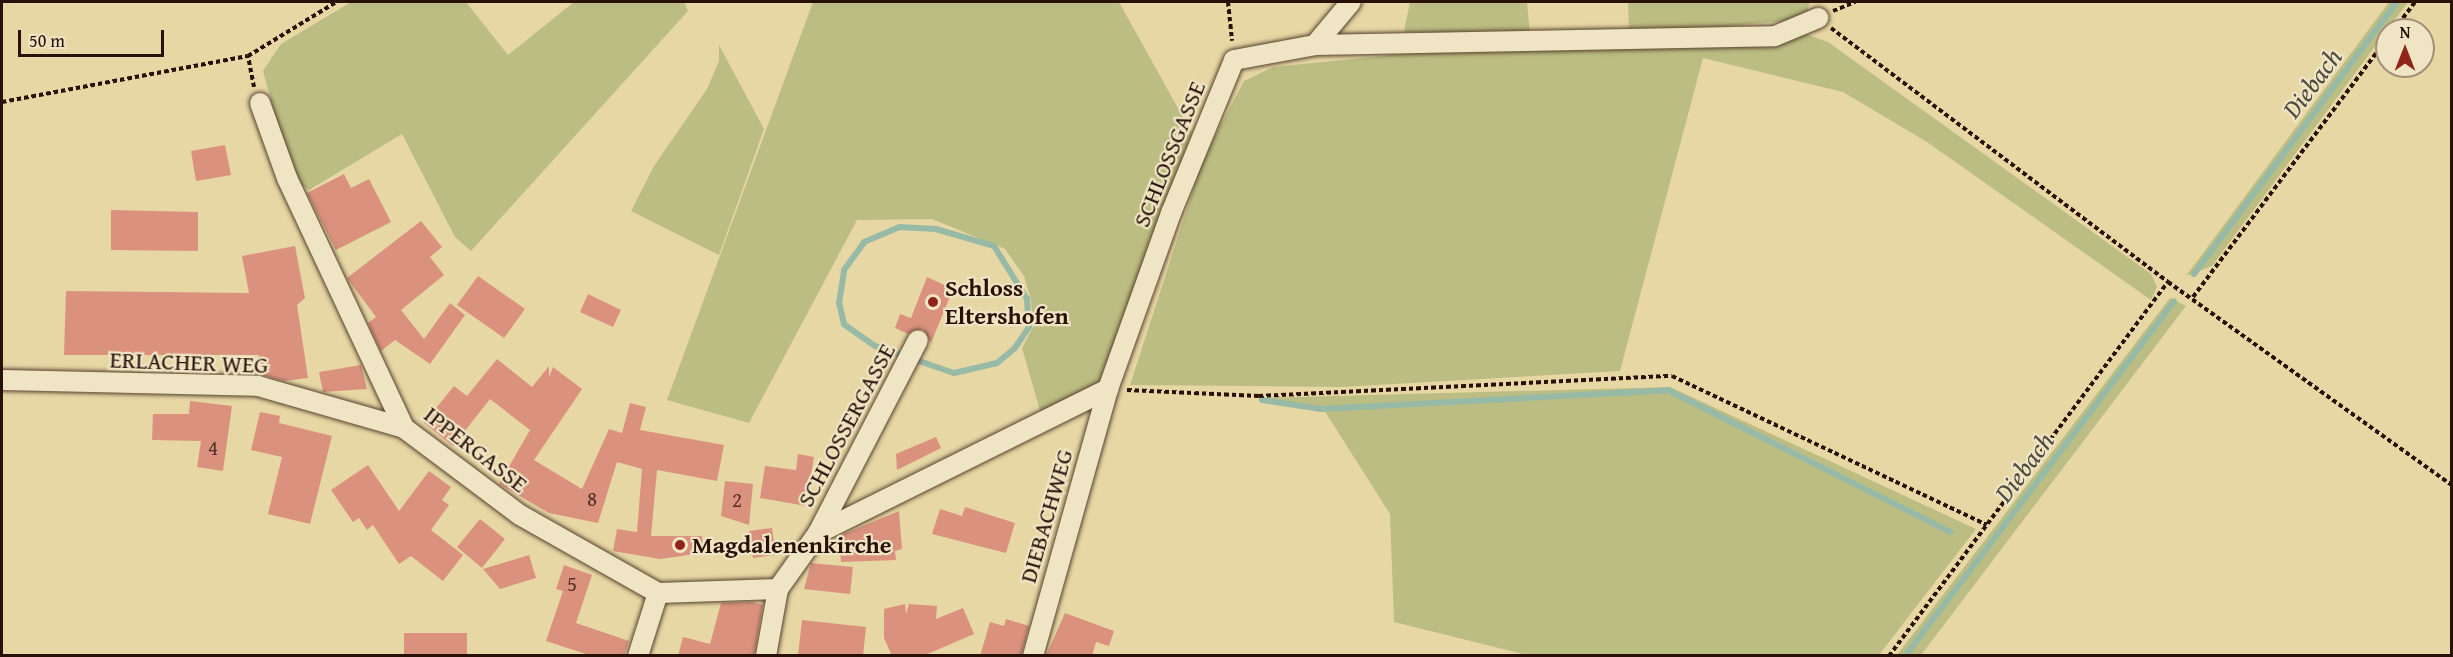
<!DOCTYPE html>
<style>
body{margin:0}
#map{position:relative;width:2453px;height:657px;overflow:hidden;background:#e7d7a5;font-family:"Gentium Book Plus",serif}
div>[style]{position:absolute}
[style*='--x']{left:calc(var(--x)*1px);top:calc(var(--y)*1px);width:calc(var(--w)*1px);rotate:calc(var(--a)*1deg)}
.green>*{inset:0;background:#bcbd82}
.stream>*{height:6px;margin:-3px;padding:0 3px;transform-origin:3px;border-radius:3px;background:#97baa7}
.building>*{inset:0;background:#da927f}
.path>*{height:4px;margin-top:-2px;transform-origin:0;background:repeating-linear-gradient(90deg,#291107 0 4.5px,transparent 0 7.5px)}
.roads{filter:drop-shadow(0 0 2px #58422e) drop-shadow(0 0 2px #58422e)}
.minor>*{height:20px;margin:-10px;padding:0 10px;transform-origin:10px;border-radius:10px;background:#efe5c4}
.dots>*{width:16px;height:16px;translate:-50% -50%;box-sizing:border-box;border:3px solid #efe5c4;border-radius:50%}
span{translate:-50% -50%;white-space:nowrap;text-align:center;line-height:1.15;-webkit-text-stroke:4.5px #efe5c4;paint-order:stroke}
.number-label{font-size:21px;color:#553125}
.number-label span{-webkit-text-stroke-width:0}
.street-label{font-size:24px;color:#291107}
.poi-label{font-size:24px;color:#291107;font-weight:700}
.left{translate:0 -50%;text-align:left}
.water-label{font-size:26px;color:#504c3f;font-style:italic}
.frame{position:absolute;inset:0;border:3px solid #291107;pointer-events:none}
.north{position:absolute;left:2375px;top:18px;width:60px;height:60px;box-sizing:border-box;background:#efe5c4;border:2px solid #a09078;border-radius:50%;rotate:0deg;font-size:16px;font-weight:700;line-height:24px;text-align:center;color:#291107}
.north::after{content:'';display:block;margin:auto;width:21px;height:27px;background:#8f2418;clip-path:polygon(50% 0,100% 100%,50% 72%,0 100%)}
.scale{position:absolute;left:18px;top:30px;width:146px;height:27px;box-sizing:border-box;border:3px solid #291107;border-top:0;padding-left:8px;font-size:18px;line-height:21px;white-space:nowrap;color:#291107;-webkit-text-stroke:4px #efe5c4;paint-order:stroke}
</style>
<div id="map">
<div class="green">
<div style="clip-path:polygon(351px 2px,466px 2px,508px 55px,574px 2px,684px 2px,688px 11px,471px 251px,455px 237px,402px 134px,309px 190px,292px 178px,263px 71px,281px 44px)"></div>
<div style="clip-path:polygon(813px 2px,1119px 2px,1199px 146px,1108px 389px,1043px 421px,1022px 348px,1033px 327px,1031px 300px,1024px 276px,1005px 249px,932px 219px,857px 220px,749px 423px,667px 400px)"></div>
<div style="clip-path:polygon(1410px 2px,1527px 2px,1530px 35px,1404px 32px)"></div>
<div style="clip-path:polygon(1628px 2px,1810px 2px,1807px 12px,1784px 21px,1629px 35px)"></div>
<div style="clip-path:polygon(2389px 2px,2408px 2px,2212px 266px,2186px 276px)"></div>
<div style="clip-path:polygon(1806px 34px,1828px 42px,2151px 274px,2157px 287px,2151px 300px,1927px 142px,1843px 92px,1703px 58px,1620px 371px,1342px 387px,1130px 385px,1204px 157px,1244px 81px,1273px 67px,1443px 50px,1707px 43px)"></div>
<div style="clip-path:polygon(719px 45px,764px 129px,719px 255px,631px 211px,654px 166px,707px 89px,719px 61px)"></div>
<div style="clip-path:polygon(2170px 298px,2186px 306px,1921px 655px,1897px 655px)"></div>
<div style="clip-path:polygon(1670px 387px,1976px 529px,1879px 655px,1527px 655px,1394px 622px,1390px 514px,1324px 410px,1259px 398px)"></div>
</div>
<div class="stream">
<div style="--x:899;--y:227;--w:37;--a:3"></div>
<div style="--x:936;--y:229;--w:60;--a:16.3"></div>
<div style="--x:994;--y:246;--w:62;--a:58.1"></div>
<div style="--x:1027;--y:299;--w:28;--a:86"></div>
<div style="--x:1029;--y:327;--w:25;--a:124"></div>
<div style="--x:1015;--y:348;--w:23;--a:140"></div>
<div style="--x:997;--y:363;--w:44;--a:166.9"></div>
<div style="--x:954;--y:373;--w:83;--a:-161.1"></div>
<div style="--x:875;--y:346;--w:38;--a:-145"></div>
<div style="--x:844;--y:324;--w:22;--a:-103"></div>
<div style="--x:839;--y:303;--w:33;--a:-81"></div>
<div style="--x:844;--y:270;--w:34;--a:-54"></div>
<div style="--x:864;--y:242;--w:38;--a:-23"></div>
<div style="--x:2194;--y:274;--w:339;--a:-53.3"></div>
<div style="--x:1262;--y:400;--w:60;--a:8.7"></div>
<div style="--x:1321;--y:409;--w:348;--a:-3.1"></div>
<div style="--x:1668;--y:390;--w:316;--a:26.7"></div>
<div style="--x:1905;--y:656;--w:445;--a:-52.8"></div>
</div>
<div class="building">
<div style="clip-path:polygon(225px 145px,231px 175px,196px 181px,191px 151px)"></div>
<div style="clip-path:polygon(344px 174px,351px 188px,369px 179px,391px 222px,336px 250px,307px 193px)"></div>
<div style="clip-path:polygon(111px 210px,198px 212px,198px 251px,111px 250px)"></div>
<div style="clip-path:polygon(421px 221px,442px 247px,430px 257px,444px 275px,401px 310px,424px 339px,450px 303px,465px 315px,430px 364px,395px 340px,381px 351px,368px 323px,376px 317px,347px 278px)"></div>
<div style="clip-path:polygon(295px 246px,305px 298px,297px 305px,308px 378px,284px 381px,262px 375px,259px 355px,64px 355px,66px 291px,249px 293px,242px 256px)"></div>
<div style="clip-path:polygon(478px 276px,525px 309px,504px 338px,457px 305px)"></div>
<div style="clip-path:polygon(927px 277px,953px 289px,931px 343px,923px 329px,908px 334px,895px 328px,900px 314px,911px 318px)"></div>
<div style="clip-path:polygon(588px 294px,621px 310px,613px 327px,580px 312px)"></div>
<div style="clip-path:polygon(497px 359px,532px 387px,549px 366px,549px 377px,553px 367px,582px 389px,534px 460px,582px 489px,609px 429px,622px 433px,630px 403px,646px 407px,640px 430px,724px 445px,717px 481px,657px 470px,651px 536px,702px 536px,703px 553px,660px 559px,613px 551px,617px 529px,637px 532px,642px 469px,617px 462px,598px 523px,549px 513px,499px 484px,530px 430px,490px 399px,453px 446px,424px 423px,454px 386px,467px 396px)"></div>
<div style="clip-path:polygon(361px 365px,367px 389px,323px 392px,319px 372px)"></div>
<div style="clip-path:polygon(190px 401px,232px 406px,223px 471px,197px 467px,201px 441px,152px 440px,153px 414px,189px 414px)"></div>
<div style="clip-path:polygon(260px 412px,280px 416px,279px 423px,332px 436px,310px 524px,268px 514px,282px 457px,251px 450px)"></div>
<div style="clip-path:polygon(936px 437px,941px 448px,897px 470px,896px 454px)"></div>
<div style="clip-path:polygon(798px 454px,814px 457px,806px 506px,760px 498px,765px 466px,796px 470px)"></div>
<div style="clip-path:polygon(368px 465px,399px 511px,429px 471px,451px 487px,442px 500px,449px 505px,431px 530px,463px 555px,443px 581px,411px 556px,399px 564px,373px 525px,367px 530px,359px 518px,353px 522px,331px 490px)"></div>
<div style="clip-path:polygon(725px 481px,753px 484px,749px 525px,721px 516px)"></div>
<div style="clip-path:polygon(965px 507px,1015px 523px,1006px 553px,932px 534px,940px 509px,962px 516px)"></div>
<div style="clip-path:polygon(899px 511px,902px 549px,895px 551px,896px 560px,841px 562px,839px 536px)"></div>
<div style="clip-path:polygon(480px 519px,505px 539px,482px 568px,457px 547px)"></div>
<div style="clip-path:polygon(772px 528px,776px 555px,753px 558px,749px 531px)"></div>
<div style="clip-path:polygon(529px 555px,536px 578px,500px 589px,483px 569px)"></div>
<div style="clip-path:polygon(811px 563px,853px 567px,850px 594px,804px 589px)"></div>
<div style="clip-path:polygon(564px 565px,592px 575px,576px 623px,629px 641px,624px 656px,592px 656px,546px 641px,563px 591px,556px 589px)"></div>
<div style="clip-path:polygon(752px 602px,763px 605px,754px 656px,678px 656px,683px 637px,710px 644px,721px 603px)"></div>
<div style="clip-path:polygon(905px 604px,906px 614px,909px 604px,937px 606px,936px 619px,963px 608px,974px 634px,923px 656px,892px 656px,884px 638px,884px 609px)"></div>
<div style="clip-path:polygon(1065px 613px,1114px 631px,1109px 646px,1096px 642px,1092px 656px,1046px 656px)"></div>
<div style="clip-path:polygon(1006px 619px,1029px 626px,1021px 656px,980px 656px,990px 622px,1004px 626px)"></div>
<div style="clip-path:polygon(802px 620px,866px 627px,863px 656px,798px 656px)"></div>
<div style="clip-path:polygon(404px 633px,467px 633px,467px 656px,404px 656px)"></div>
</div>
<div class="path">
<div style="--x:1228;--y:2;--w:39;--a:84"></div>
<div style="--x:1833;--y:11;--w:24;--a:-22"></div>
<div style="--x:1831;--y:28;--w:422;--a:37"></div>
<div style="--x:2168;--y:282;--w:349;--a:35.6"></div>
<div style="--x:2394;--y:30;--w:35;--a:-53"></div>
<div style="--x:254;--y:87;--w:32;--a:-101"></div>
<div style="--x:248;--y:56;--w:103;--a:-31.5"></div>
<div style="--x:2;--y:102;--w:250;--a:-10.6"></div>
<div style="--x:2193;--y:297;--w:323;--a:-53.1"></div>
<div style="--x:1127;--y:390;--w:132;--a:2.6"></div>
<div style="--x:1259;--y:396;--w:413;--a:-2.8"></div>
<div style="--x:1672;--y:376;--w:348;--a:25.3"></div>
<div style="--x:1889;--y:656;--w:467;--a:-53.3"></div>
</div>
<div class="roads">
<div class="minor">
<div style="--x:1315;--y:45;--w:56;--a:-50.1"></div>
<div style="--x:260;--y:103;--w:80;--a:70.2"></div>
<div style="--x:287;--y:178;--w:276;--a:64.9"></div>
<div style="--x:404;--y:428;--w:145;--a:36.9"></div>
<div style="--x:520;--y:515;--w:159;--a:29.5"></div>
<div style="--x:658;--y:593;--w:120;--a:-1.9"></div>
<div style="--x:2;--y:380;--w:256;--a:1.3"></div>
<div style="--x:258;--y:386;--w:152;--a:16"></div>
<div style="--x:818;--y:533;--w:217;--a:-62.6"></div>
<div style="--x:638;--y:656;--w:66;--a:-72.4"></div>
<div style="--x:766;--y:656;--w:68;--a:-79.8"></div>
<div style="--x:778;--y:589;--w:69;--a:-54.5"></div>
<div style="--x:818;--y:533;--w:324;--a:-26.4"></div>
<div style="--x:1108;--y:389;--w:187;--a:-70.3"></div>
<div style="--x:1171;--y:213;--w:165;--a:-67.6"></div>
<div style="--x:1234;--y:60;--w:82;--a:-10.5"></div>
<div style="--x:1315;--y:45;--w:460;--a:-1.1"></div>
<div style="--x:1775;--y:36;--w:47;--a:-22.7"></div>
<div style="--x:1033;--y:656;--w:277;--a:-74.3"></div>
</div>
</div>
<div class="dots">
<div style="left:933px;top:302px;background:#8f2418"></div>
<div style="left:680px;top:545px;background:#8f2418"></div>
</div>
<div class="number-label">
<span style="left:213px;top:448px">4</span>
<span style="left:592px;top:499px">8</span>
<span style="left:737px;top:500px">2</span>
<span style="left:572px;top:584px">5</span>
</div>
<div class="street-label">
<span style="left:1169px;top:154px;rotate:-68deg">SCHLOSSGASSE</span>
<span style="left:189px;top:362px;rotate:2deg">ERLACHER WEG</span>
<span style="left:846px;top:425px;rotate:-62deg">SCHLOSSERGASSE</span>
<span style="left:476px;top:449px;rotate:38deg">IPPERGASSE</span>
<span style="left:1046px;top:516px;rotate:-74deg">DIEBACHWEG</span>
</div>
<div class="poi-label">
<span class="left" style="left:945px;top:302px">Schloss<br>Eltershofen</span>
<span class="left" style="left:692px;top:545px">Magdalenenkirche</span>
</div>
<div class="water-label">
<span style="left:2312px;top:83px;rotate:-53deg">Diebach</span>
<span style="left:2024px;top:467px;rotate:-53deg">Diebach</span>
</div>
<div class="frame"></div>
<div class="north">N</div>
<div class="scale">50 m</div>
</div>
